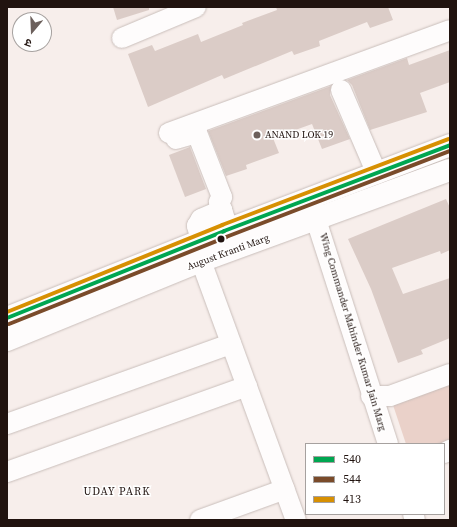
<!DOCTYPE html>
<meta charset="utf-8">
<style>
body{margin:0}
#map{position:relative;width:457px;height:527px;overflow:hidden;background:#f7eeeb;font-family:"Source Serif 4","Noto Sans Devanagari",serif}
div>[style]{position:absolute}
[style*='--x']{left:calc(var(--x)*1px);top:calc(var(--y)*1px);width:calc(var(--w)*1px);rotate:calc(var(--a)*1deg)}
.green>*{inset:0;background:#ead1c9}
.building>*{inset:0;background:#dbccc7}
.roads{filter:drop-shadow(0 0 1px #c9beba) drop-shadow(0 0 1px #c9beba)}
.minor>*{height:20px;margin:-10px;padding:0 10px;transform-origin:10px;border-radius:10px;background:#fefcfc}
.major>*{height:22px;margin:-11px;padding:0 11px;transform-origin:11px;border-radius:11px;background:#fefcfc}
.bus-1>*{height:4px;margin:-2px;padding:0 2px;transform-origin:2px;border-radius:2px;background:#00a651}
.bus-2>*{height:4px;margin:-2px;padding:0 2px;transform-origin:2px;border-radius:2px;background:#7a4b2a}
.bus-3>*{height:4px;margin:-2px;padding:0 2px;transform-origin:2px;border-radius:2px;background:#d79002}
.dots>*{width:11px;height:11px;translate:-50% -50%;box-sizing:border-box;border:2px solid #fff;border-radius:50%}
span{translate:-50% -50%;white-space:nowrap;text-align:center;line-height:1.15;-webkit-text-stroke:3px #fff;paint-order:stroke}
.poi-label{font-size:10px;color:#21130f}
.left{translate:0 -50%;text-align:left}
.street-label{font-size:10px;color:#21130f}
.neighbourhood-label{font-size:11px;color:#21130f;letter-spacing:1px}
.frame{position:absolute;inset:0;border:8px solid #21130f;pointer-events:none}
.legend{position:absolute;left:305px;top:443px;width:140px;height:72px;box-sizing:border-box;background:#fff;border:1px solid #a6a19f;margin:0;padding:5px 7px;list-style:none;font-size:12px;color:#21130f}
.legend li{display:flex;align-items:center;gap:8px;height:20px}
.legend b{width:20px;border:1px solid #a6a19f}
.north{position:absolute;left:12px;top:12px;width:40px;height:40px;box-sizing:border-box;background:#fff;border:1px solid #a6a19f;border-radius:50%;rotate:199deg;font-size:11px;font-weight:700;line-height:16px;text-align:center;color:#21130f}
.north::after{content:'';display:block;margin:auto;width:14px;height:18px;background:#6c605c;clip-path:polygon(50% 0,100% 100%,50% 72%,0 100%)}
</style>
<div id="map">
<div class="green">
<div style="clip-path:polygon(450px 381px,450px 444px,406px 444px,392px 402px)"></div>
</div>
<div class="building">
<div style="clip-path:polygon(113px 7px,149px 7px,149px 10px,117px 20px)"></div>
<div style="clip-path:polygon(276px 7px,388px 7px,393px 20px,370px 28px,367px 22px,319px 41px,320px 46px,294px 55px,292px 51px,224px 79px,222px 75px,148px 107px,128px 54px,152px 45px,155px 51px,198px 34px,201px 42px,243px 25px,242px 23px,277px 10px)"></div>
<div style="clip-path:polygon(450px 50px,450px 82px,420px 93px,427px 112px,370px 130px,352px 85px,347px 80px,407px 58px,409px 65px)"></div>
<div style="clip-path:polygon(331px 86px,330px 95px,350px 139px,322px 149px,312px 124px,273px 138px,279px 153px,246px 165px,247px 169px,226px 176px,208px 131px)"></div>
<div style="clip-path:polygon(190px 147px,206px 189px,185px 197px,169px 155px)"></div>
<div style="clip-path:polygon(446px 199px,450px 208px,450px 250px,441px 254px,440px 251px,392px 268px,403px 294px,450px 278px,450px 338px,421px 350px,423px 354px,398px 363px,371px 289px,348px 239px)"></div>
</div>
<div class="roads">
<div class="minor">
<div style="--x:122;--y:38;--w:80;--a:-22.7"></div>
<div style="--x:341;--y:90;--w:91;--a:66.8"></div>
<div style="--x:169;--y:133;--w:299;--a:-20.1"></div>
<div style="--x:176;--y:139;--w:22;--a:-16"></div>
<div style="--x:197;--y:133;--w:69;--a:68.7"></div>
<div style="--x:222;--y:197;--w:6;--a:121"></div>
<div style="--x:219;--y:202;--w:9;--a:69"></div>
<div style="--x:311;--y:204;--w:252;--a:72.2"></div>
<div style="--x:201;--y:240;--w:15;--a:-106"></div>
<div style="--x:197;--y:226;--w:8;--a:-60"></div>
<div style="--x:201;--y:219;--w:23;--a:-23"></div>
<div style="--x:222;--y:210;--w:13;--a:72"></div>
<div style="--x:201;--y:261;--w:276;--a:69.9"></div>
<div style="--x:371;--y:396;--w:19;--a:0"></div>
<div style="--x:390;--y:396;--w:64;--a:-20.1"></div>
<div style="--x:7;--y:424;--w:238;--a:-19.7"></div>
<div style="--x:444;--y:453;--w:7;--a:-27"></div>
<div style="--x:7;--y:472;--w:255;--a:-19.7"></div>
<div style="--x:413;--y:514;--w:6;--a:72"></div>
<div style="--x:200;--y:520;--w:90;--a:-20"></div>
</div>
<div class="major">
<div style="--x:7;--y:318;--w:234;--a:-21.8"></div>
<div style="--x:224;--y:231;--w:242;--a:-20.8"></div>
<div style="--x:7;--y:340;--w:209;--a:-22.2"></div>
<div style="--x:201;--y:261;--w:265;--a:-20.1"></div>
</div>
</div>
<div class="bus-1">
<div style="--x:7;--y:318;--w:234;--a:-21.8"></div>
<div style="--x:224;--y:231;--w:242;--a:-20.8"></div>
</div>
<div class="bus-2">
<div style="--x:9;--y:324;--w:234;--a:-21.8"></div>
<div style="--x:226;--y:237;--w:240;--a:-21"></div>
</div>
<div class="bus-3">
<div style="--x:7;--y:312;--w:232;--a:-22"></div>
<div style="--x:222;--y:225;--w:242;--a:-20.8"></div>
</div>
<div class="dots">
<div style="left:257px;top:135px;background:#6c605c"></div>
<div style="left:221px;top:239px;background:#21130f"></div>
</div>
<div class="poi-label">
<span class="left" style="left:265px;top:135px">ANAND LOK 19</span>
</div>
<div class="street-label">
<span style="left:228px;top:252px;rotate:-20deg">August Kranti Marg</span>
<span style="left:353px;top:332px;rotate:73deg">Wing Commander Mahinder Kumar Jain Marg</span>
</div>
<div class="neighbourhood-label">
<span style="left:117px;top:492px">UDAY PARK</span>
</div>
<div class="frame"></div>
<ul class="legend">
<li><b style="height:5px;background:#00a651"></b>540</li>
<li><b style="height:5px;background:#7a4b2a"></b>544</li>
<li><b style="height:5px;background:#d79002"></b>413</li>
</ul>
<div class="north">उ</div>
</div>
